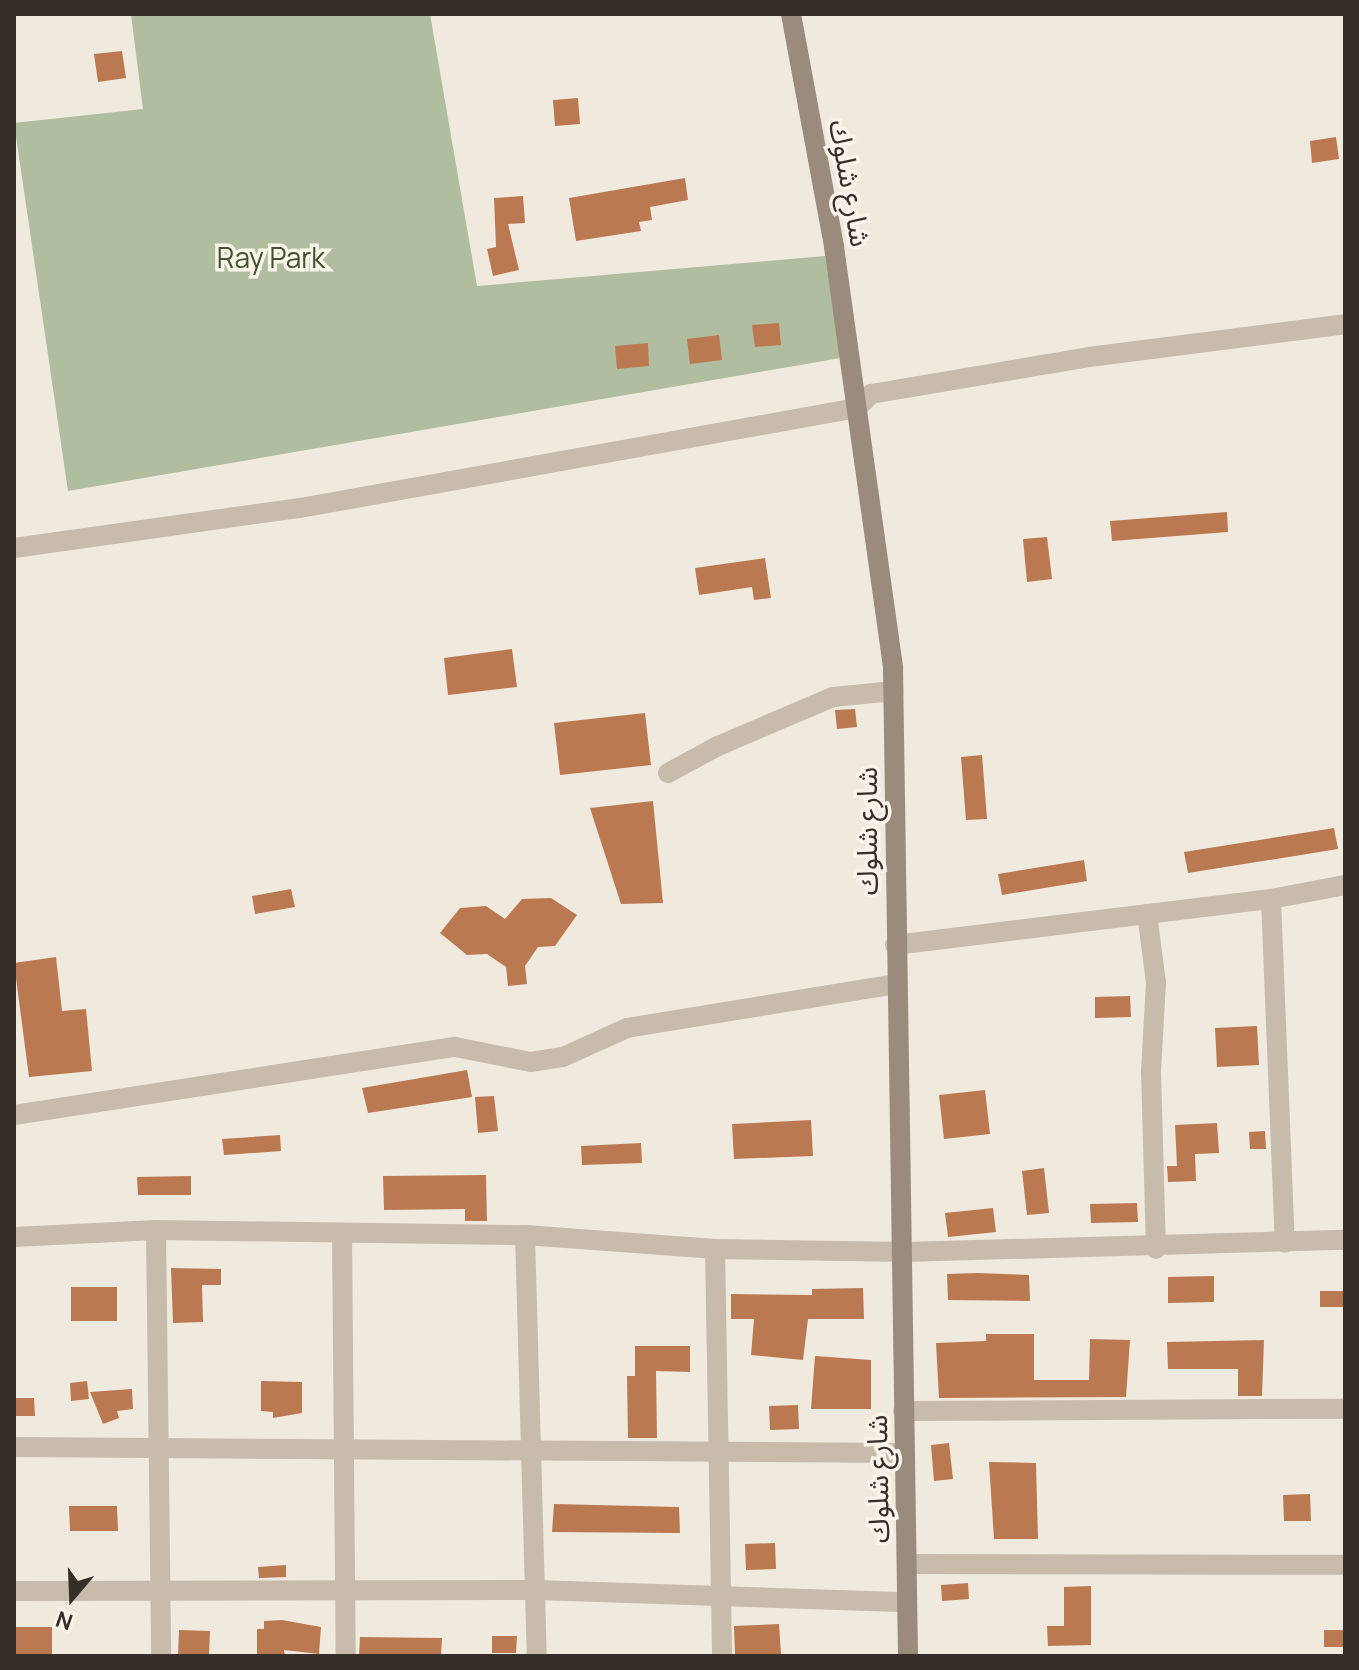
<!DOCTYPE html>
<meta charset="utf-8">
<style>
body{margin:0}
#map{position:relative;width:1359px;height:1670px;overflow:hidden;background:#f0eade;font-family:Manrope,"Noto Sans Arabic",sans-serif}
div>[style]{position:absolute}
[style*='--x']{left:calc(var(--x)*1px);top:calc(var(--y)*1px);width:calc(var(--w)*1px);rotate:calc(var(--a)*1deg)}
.green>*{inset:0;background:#b0be9f}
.building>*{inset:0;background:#bb7951}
.street>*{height:20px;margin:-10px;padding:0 10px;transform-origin:10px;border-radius:10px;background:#c7bcab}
.secondary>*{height:20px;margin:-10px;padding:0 10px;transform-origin:10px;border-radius:10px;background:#9b8b7c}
span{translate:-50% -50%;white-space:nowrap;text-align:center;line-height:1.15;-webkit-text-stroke:7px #f8f4ea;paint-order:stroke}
.street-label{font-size:28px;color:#362f29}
.park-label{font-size:28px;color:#41522f}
.frame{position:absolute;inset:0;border:16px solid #362f29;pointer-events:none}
.north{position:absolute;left:32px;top:1558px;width:80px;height:80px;-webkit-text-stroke:6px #f8f4ea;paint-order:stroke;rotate:199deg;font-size:22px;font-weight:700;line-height:32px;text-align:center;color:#362f29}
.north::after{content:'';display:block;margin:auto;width:28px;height:36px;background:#362f29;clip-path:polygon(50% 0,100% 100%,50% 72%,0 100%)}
</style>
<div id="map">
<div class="green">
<div style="clip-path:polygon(131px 14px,430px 14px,477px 286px,825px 256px,841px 358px,68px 491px,14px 123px,143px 109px)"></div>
</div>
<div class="building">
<div style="clip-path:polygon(122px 51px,126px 78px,98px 82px,94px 54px)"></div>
<div style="clip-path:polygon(578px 98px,580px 124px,555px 126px,553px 100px)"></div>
<div style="clip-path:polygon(1336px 137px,1339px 159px,1312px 163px,1310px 141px)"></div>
<div style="clip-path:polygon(685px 178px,688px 200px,650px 207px,652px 220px,639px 222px,641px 231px,576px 241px,569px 198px)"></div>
<div style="clip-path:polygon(523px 196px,525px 223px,508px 224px,519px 270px,493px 276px,487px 249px,496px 247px,494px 198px)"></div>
<div style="clip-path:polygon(779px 323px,781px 345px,755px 347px,752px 325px)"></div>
<div style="clip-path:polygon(719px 335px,722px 360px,690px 364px,687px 339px)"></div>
<div style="clip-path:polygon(648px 343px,649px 366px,617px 369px,615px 346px)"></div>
<div style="clip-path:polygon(1227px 512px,1228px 532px,1112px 541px,1110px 521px)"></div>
<div style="clip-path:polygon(1047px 537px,1052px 579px,1027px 582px,1023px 539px)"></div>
<div style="clip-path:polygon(765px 558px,771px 598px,754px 600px,752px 587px,699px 595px,695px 568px)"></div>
<div style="clip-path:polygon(512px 649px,517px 687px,448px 695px,444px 658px)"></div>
<div style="clip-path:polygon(855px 709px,857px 727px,837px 729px,835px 710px)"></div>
<div style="clip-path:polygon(645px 713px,651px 765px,560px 775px,554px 723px)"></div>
<div style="clip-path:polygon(982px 755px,987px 819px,966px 820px,961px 757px)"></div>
<div style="clip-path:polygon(653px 801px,663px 903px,621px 904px,590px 808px)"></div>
<div style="clip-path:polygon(1334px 828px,1338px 849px,1188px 873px,1184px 852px)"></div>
<div style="clip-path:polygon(1084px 860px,1087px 881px,1002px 895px,998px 874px)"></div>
<div style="clip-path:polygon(291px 889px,295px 907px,255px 914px,252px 896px)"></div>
<div style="clip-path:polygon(551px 898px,577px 915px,555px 946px,538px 947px,525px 966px,527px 984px,508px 986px,506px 967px,487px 954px,467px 955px,440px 933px,460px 908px,486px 906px,505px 919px,522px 899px)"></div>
<div style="clip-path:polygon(56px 957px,62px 1011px,86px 1009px,92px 1071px,29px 1077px,14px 963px)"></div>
<div style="clip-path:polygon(1130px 996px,1131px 1017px,1095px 1018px,1095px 997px)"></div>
<div style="clip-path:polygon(1257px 1026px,1259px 1065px,1217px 1067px,1215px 1028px)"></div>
<div style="clip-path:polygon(467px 1070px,472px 1097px,368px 1113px,362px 1088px)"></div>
<div style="clip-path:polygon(985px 1090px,990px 1134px,944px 1139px,939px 1095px)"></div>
<div style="clip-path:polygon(494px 1096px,498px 1131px,478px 1133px,475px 1097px)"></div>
<div style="clip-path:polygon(811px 1120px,813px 1156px,734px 1159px,732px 1124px)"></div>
<div style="clip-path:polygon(1217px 1123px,1219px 1153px,1195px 1154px,1196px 1181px,1168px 1182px,1167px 1166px,1177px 1166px,1175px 1125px)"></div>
<div style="clip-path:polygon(1265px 1131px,1266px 1149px,1250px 1149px,1249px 1132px)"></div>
<div style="clip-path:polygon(280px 1135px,281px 1151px,224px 1155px,222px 1139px)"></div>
<div style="clip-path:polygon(641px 1143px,642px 1163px,582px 1165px,581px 1146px)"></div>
<div style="clip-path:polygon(1044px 1168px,1049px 1213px,1027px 1215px,1022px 1171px)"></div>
<div style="clip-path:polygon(486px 1175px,487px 1221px,465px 1221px,465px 1209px,384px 1210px,383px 1176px)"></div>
<div style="clip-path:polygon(191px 1176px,191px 1195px,138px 1195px,137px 1177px)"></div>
<div style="clip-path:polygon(1137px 1203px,1138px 1222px,1091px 1223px,1090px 1204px)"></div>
<div style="clip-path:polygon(993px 1208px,996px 1232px,948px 1237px,945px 1213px)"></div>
<div style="clip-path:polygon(171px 1268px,221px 1269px,221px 1285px,202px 1285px,203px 1322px,173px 1323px)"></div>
<div style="clip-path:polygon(977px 1273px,1029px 1275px,1030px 1301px,948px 1300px,947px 1274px)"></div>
<div style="clip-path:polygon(1214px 1276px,1214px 1302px,1168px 1303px,1168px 1277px)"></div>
<div style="clip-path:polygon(71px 1287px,117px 1287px,117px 1321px,71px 1321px)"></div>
<div style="clip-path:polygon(863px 1288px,864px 1319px,808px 1319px,803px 1360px,751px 1355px,754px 1319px,731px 1319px,731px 1294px,812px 1295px,812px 1289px)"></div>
<div style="clip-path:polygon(1320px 1291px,1345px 1291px,1345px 1307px,1320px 1307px)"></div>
<div style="clip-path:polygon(986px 1334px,1034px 1334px,1034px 1380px,1089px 1380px,1090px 1339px,1130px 1340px,1126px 1397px,939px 1398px,936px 1343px,986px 1341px)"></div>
<div style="clip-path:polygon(1264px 1340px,1262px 1396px,1238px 1396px,1238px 1369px,1168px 1369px,1167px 1342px)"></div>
<div style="clip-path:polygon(635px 1346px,690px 1346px,690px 1372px,656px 1371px,657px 1438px,628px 1438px,627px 1376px,635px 1376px)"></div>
<div style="clip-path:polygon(815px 1356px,871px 1360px,871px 1409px,811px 1409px)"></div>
<div style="clip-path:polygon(87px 1381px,89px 1399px,71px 1401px,70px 1383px)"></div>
<div style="clip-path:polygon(261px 1381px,302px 1382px,302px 1413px,273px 1418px,273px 1412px,261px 1411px)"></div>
<div style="clip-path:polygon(132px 1389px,133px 1409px,117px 1411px,119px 1418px,103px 1424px,90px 1392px)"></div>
<div style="clip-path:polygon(14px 1398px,34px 1398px,35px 1416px,14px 1416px)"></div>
<div style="clip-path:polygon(798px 1405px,799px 1429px,770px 1430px,769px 1406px)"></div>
<div style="clip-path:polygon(949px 1443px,953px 1479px,934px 1481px,931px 1445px)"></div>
<div style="clip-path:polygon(989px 1462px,1036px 1463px,1038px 1539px,994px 1539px)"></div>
<div style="clip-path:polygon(1310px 1494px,1311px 1521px,1284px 1521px,1283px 1495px)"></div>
<div style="clip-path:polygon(554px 1504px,679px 1507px,680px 1533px,552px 1532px)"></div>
<div style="clip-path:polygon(69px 1506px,117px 1506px,118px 1531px,70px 1531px)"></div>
<div style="clip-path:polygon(775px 1543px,776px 1569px,746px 1570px,745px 1544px)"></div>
<div style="clip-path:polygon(286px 1565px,286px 1577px,259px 1578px,258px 1567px)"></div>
<div style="clip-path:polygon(968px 1583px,969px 1599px,942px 1601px,941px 1585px)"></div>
<div style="clip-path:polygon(1091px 1586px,1091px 1645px,1048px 1646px,1047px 1626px,1064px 1626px,1064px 1587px)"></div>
<div style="clip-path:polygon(282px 1620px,321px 1627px,319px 1654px,284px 1650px,285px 1656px,257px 1656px,257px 1629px,264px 1629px,264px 1621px)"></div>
<div style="clip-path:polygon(779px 1624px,781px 1654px,735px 1655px,734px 1626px)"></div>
<div style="clip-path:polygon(14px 1627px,52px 1627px,52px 1655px,15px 1656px)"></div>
<div style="clip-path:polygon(179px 1630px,210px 1631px,209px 1656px,178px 1656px)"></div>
<div style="clip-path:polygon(1324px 1630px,1345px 1630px,1345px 1647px,1324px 1647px)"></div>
<div style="clip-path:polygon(492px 1636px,517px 1636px,516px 1653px,492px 1653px)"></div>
<div style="clip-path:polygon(360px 1637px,442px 1638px,441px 1656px,359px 1656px)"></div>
</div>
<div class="street">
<div style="--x:14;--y:548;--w:289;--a:-8"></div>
<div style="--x:300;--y:508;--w:566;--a:-10.18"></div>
<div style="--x:857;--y:408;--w:20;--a:-45"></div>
<div style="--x:871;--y:394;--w:221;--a:-9.6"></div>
<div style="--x:1089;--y:357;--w:258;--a:-7.3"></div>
<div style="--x:668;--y:773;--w:57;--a:-28.4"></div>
<div style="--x:718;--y:746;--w:125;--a:-23.1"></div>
<div style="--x:833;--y:697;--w:61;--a:-5.6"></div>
<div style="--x:1271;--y:899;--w:344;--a:87.7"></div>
<div style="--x:1147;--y:914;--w:69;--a:82.5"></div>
<div style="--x:1156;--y:982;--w:89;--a:93.2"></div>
<div style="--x:1151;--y:1071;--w:178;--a:88.4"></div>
<div style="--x:895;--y:945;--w:379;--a:-7"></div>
<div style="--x:1271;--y:899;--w:75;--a:-10.7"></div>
<div style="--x:14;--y:1115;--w:446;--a:-8.8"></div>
<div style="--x:455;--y:1047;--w:77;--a:11.2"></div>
<div style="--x:531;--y:1062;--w:32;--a:-9"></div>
<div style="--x:563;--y:1057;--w:70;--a:-24.4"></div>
<div style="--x:627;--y:1028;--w:272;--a:-9.3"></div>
<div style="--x:156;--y:1230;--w:426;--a:89.3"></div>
<div style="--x:342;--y:1233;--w:423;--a:89.5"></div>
<div style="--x:525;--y:1235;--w:421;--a:88.4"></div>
<div style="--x:14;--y:1237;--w:142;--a:-2.8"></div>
<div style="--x:156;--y:1230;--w:369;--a:0.8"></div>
<div style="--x:525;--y:1235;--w:191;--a:4.2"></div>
<div style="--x:715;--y:1249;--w:190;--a:0.9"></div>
<div style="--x:905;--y:1252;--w:440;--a:-1.6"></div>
<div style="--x:715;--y:1249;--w:407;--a:89"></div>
<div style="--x:903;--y:1411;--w:442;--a:-0.3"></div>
<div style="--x:14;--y:1447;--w:891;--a:0.39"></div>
<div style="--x:907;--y:1564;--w:438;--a:0.1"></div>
<div style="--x:14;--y:1591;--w:523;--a:-0.11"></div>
<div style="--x:537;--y:1590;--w:370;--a:1.9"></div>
</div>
<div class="secondary">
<div style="--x:791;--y:14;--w:237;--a:79.5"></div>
<div style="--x:834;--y:247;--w:425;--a:82"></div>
<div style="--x:893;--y:668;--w:988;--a:89.13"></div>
</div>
<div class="street-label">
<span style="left:851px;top:183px;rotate:80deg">شارع شلوك</span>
<span style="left:866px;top:831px;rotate:-90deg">شارع شلوك</span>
<span style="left:877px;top:1479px;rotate:-91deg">شارع شلوك</span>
</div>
<div class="park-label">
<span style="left:271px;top:257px">Ray Park</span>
</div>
<div class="frame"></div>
<div class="north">N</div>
</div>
